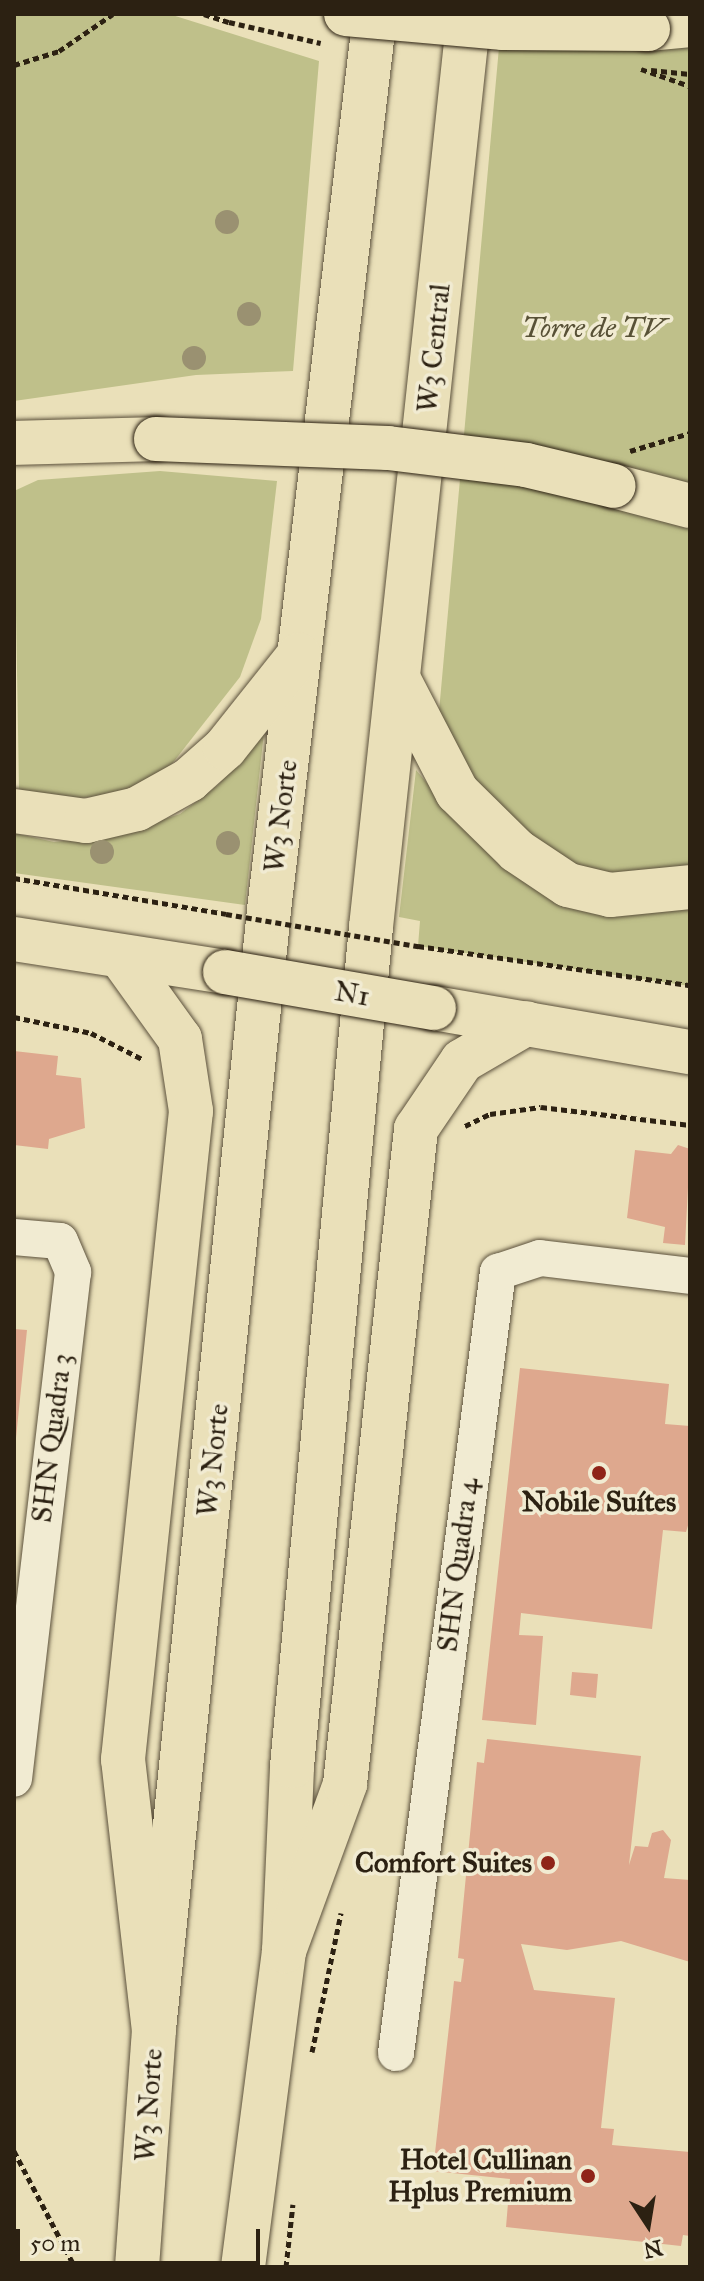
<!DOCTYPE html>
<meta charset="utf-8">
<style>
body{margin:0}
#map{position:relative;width:704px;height:2281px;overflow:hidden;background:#eae0b9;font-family:"IM FELL Great Primer",serif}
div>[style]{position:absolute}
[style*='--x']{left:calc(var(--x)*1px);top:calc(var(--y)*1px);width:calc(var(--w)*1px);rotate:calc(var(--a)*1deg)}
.green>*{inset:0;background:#bfc08a}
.building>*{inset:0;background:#dea88e}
.path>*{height:5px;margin-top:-2.5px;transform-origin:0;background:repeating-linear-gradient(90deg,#2c2112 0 6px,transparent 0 10px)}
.roads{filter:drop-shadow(0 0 2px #5c513c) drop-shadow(0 0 2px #5c513c)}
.minor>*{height:36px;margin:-18px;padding:0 18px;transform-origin:18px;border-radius:18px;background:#f1ebd2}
.major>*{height:44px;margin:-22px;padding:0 22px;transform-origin:22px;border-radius:22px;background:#eae0b9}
.highway>*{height:44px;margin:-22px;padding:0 22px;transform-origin:22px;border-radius:22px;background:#eae0b9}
.path-bridge>*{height:5px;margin-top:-2.5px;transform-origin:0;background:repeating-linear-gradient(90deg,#2c2112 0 6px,transparent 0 10px)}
.bridges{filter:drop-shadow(0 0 2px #2c2112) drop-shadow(0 0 2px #2c2112)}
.highway-bridge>*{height:44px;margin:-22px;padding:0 22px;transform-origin:22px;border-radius:22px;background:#eae0b9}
.trees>*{width:24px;height:24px;margin:-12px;border-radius:50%;background:#9a9171}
.dots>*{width:22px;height:22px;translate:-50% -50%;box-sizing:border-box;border:4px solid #f1ebd2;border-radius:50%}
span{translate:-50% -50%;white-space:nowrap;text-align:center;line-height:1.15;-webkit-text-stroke:7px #f1ebd2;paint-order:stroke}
.park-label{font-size:28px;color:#585136;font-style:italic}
.street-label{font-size:28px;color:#2c2112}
.poi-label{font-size:28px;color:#2c2112;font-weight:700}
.right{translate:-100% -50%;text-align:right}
.frame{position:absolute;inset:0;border:16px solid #2c2112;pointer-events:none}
.north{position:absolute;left:608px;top:2185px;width:80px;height:80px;-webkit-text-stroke:6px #f1ebd2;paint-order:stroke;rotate:168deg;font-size:22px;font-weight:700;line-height:32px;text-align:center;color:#2c2112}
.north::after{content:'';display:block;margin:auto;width:28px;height:36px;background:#2c2112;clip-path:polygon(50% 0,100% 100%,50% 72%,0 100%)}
.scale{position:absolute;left:16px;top:2229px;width:244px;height:36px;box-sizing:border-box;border:4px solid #2c2112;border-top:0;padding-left:10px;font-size:24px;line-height:28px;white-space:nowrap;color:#2c2112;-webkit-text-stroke:6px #f1ebd2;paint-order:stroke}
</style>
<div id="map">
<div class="green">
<div style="clip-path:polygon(14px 14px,169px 14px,319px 61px,293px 371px,196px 375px,14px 401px)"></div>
<div style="clip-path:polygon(502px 14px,690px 14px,690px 986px,418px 946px,420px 921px,399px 917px,416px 770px,432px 789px)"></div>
<div style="clip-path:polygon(160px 471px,277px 481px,261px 619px,240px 677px,164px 774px,115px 794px,64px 800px,19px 790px,14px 491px,38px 480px)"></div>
<div style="clip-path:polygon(264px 732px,245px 905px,14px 873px,14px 833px,54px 842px,113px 836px,180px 814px,218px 785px)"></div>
</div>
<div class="building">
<div style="clip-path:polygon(14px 1051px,58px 1056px,56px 1075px,81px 1078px,85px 1128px,49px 1139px,48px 1149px,14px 1145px)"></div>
<div style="clip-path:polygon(678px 1145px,690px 1149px,685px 1245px,663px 1243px,665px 1227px,627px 1218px,635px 1150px,671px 1154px)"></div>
<div style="clip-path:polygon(14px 1329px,27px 1330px,16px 1438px,14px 1438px)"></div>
<div style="clip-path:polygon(520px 1368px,669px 1384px,665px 1424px,690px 1426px,690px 1519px,686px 1532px,663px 1530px,652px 1629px,521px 1613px,519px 1635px,543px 1636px,536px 1725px,482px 1720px)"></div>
<div style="clip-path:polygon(572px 1672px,598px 1674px,596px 1698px,570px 1695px)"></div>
<div style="clip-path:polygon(487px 1739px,641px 1756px,629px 1865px,635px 1846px,648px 1847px,652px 1833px,663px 1830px,671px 1840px,664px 1878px,690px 1880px,690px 1962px,621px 1941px,567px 1950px,521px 1944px,534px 1990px,615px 1998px,601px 2128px,614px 2129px,612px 2145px,690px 2152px,690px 2236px,683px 2235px,681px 2246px,506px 2227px,510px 2179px,433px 2171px,454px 1981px,461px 1982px,464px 1959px,458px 1958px,477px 1762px,484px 1763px)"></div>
</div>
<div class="path">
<div style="--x:204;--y:14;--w:26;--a:18"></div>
<div style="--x:14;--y:65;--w:47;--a:-17.3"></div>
<div style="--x:59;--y:51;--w:65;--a:-34.4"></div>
<div style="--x:641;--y:69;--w:52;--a:19.1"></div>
<div style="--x:651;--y:70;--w:39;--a:6"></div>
<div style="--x:630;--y:451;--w:63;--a:-16.7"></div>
<div style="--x:14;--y:878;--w:215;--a:9.6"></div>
<div style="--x:418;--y:946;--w:275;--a:8.2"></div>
<div style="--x:14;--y:1017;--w:79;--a:11.7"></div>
<div style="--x:91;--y:1033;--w:59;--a:27"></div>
<div style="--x:465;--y:1126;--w:28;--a:-26"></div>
<div style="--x:490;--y:1114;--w:51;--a:-7.8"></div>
<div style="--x:541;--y:1107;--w:150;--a:6.9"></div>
<div style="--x:312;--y:2052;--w:142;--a:-78.2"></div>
<div style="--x:14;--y:2151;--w:131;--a:62.3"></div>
<div style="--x:286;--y:2267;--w:63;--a:-83.7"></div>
</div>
<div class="roads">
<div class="minor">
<div style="--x:14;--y:1237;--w:46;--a:5"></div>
<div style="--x:60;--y:1241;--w:34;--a:67"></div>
<div style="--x:73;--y:1272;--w:510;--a:96.64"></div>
<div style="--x:396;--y:2053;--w:788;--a:-82.56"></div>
<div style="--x:498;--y:1272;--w:44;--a:-18.4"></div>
<div style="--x:540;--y:1258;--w:151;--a:6.8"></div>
</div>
<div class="major">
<div style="--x:137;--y:2267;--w:239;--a:-85.9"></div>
<div style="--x:154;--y:2029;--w:1125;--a:-84.13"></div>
<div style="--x:269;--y:910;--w:902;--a:-83.25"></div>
<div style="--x:243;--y:2267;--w:319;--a:-82.6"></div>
<div style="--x:284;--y:1951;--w:185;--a:-87.5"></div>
<div style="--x:292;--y:1766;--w:843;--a:-84.62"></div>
<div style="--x:371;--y:927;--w:918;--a:-83.87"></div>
</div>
<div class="highway">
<div style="--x:648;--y:29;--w:42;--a:-5.4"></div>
<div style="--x:14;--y:443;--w:142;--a:-1.6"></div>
<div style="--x:614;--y:486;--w:79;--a:14.7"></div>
<div style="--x:400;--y:682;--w:124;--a:62.6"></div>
<div style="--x:457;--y:792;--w:84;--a:44.5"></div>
<div style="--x:517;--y:851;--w:61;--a:33.7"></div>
<div style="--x:568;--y:885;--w:43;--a:13.4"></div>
<div style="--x:610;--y:895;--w:80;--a:-5.7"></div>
<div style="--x:14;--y:811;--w:73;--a:7.9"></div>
<div style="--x:86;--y:821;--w:52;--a:-13.2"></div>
<div style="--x:137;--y:809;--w:60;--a:-29.1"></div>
<div style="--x:189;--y:780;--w:48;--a:-41.6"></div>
<div style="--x:225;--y:748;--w:119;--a:-51.5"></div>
<div style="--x:14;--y:939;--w:214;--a:8.9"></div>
<div style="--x:121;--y:957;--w:101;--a:54.3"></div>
<div style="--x:180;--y:1039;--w:73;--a:81.3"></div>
<div style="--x:191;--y:1111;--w:652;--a:95.99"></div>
<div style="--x:123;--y:1759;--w:272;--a:83.5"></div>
<div style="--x:434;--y:1008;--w:260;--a:9.8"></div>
<div style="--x:284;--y:1951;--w:178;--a:-69.9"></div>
<div style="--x:345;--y:1784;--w:659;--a:-83.81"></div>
<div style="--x:416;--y:1129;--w:82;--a:-55.9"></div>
<div style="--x:462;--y:1061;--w:75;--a:-30.3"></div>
</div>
</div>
<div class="path-bridge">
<div style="--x:229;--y:22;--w:94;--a:12.9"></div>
<div style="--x:226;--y:914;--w:195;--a:9.5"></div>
</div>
<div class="bridges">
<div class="highway-bridge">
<div style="--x:346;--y:14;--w:158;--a:5.1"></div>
<div style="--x:503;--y:28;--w:145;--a:0.4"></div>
<div style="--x:156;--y:439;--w:232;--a:2.2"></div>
<div style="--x:388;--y:448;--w:139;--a:7"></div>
<div style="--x:526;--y:465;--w:90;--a:13.4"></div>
<div style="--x:225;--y:972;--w:212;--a:9.8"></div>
</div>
</div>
<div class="trees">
<div style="left:227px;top:222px"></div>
<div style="left:249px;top:314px"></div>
<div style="left:194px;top:358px"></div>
<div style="left:228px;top:843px"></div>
<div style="left:102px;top:852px"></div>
</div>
<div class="dots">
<div style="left:599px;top:1473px;background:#8f2418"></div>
<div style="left:548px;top:1863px;background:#8f2418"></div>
<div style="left:588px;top:2176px;background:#8f2418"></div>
</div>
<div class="park-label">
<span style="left:594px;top:328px">Torre de TV</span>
</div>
<div class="street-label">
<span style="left:434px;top:348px;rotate:-84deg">W3 Central</span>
<span style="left:281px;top:816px;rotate:-83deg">W3 Norte</span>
<span style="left:352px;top:994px;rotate:10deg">N1</span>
<span style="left:52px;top:1438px;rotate:-83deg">SHN Quadra 3</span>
<span style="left:213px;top:1460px;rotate:-84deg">W3 Norte</span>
<span style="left:458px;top:1565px;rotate:-83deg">SHN Quadra 4</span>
<span style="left:149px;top:2105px;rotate:-86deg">W3 Norte</span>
</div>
<div class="poi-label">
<span style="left:599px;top:1502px">Nobile Suítes</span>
<span class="right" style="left:532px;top:1863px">Comfort Suites</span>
<span class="right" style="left:572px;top:2176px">Hotel Cullinan<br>Hplus Premium</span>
</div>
<div class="frame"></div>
<div class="north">N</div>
<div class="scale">50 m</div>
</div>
